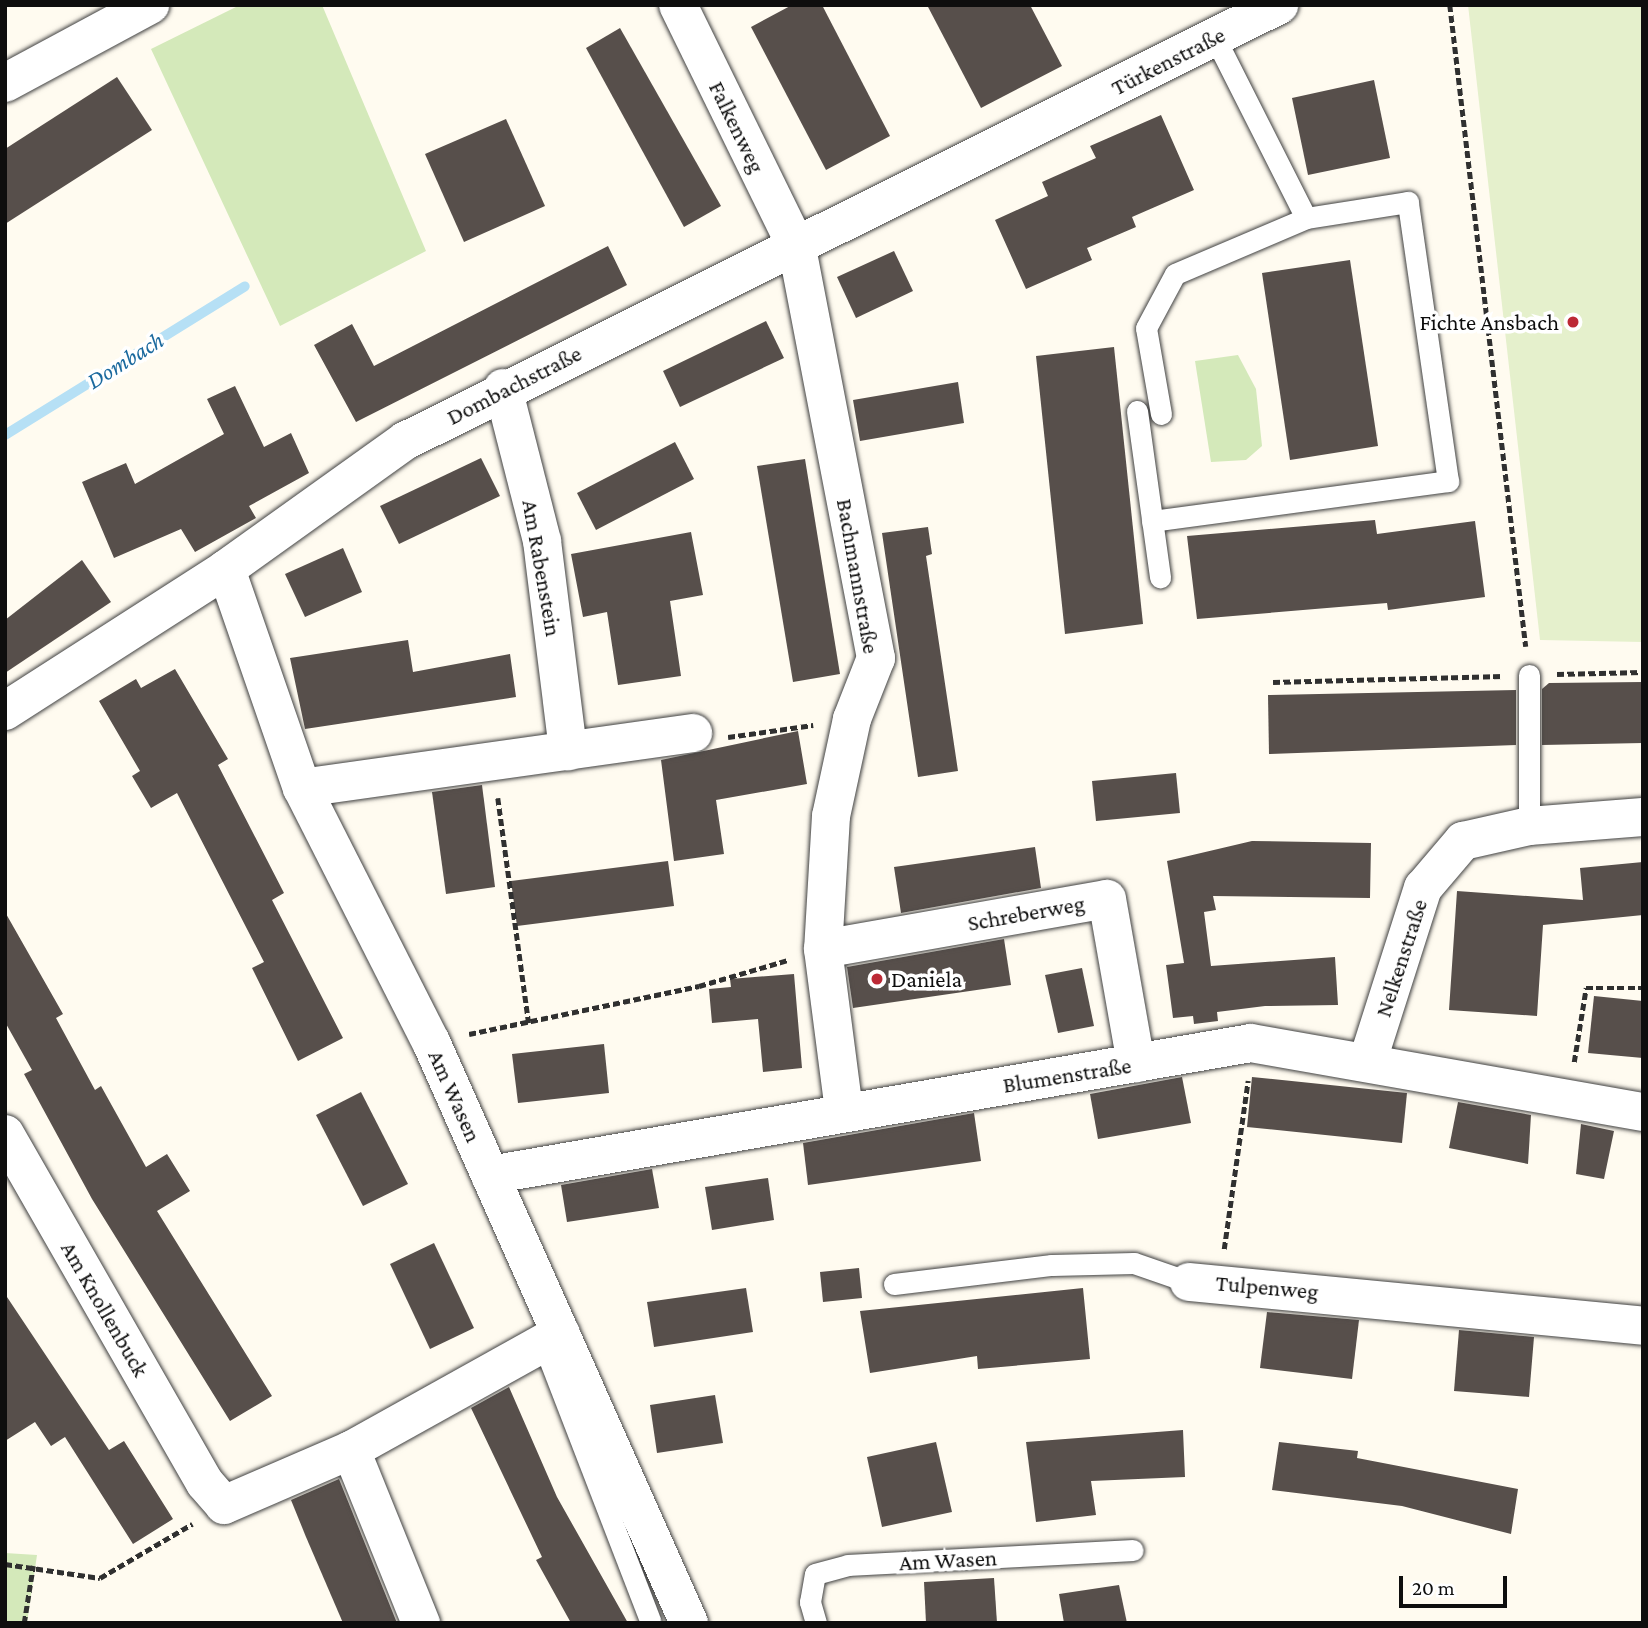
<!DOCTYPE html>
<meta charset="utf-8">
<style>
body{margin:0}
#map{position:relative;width:1648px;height:1628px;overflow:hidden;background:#fffbf0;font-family:"Crimson Pro",serif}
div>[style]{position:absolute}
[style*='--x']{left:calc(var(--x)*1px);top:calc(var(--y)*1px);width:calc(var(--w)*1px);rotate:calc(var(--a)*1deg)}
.green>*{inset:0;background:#d4e9ba}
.pitch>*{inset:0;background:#e5f0cc}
.stream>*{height:10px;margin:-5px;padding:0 5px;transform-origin:5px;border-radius:5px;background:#b6e0f5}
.building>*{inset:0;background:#574f4b}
.path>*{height:4.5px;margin-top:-2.25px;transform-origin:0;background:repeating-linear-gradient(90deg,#303030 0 7px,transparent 0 10.5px)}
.roads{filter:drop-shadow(0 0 2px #414141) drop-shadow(0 0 2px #414141)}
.lane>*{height:21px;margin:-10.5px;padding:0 10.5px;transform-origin:10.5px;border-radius:10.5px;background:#fff}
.street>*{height:38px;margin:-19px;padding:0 19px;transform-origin:19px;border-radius:19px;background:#fff}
.dots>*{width:19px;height:19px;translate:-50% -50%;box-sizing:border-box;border:4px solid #fff;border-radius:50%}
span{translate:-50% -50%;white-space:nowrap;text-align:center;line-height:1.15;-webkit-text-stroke:7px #fff;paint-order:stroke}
.street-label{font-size:23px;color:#0e0e0e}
.poi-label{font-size:23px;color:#0e0e0e}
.right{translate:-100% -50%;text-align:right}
.left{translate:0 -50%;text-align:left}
.water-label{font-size:24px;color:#1a699e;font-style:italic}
.frame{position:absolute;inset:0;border:7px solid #0e0e0e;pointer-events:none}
.scale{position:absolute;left:1399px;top:1576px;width:108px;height:32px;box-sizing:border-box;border:4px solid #0e0e0e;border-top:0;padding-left:9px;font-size:21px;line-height:24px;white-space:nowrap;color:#0e0e0e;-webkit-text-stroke:5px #fff;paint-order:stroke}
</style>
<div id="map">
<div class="green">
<div style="clip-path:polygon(240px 5px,322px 5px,426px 251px,280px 326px,151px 49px)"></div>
<div style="clip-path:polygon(1238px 355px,1256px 389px,1262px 446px,1246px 460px,1211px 462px,1195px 361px)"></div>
<div style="clip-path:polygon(5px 1553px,37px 1555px,27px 1623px,5px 1623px)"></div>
</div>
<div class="pitch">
<div style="clip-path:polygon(1468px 5px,1643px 5px,1643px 642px,1540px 640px)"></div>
</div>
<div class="stream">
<div style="--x:5;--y:435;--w:282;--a:-31.8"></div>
</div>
<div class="building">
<div style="clip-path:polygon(792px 5px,822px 5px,890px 136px,826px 170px,751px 27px)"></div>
<div style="clip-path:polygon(927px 5px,1030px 5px,1062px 66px,981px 108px)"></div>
<div style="clip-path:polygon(620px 28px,721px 206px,684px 227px,586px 48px)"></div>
<div style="clip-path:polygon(117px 77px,152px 130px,5px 224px,5px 149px)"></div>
<div style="clip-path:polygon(1374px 80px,1390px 158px,1308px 175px,1292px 98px)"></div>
<div style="clip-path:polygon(1161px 115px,1194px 190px,1132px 217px,1136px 227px,1087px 248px,1092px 260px,1026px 289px,995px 220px,1048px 196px,1042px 182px,1096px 158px,1090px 146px)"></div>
<div style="clip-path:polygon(506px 119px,545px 206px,464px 242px,425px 154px)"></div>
<div style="clip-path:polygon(608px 246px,627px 285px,356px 422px,314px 345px,352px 324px,374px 366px)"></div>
<div style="clip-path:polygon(894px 251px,913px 291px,856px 318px,837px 277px)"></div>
<div style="clip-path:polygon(1350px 260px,1378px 446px,1290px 460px,1262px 273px)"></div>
<div style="clip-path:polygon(766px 321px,784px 358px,680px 407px,663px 371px)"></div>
<div style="clip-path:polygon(1114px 347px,1143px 624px,1065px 634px,1036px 356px)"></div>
<div style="clip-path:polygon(958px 382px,964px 423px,860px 441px,853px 400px)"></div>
<div style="clip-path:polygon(235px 386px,264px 447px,291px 433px,309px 473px,249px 506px,256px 518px,195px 552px,181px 529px,114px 558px,82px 482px,126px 463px,135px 484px,224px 434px,207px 399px)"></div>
<div style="clip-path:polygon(675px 442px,694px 479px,596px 530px,577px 493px)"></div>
<div style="clip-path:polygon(481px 458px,500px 496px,399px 544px,380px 506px)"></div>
<div style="clip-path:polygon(805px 459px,840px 674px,793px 682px,757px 466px)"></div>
<div style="clip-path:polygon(1375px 520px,1377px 534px,1475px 521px,1485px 597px,1388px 610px,1387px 603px,1197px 619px,1187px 536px)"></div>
<div style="clip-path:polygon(928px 527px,932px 554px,926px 556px,958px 771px,918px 777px,882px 533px)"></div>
<div style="clip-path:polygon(691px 532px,703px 595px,670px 601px,681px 676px,618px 685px,607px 612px,583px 617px,571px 554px)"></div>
<div style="clip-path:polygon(343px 548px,362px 592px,305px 617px,285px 574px)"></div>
<div style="clip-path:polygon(82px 560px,111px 602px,5px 673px,5px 620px)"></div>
<div style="clip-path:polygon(408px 640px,413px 672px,510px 654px,516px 697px,305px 729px,290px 658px)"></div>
<div style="clip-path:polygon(175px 669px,228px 759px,218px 765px,284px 893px,272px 900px,343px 1038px,298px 1061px,252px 968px,264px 962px,177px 793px,151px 808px,132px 776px,140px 771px,99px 701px,136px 679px,141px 688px)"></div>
<div style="clip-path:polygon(1643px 682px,1643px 743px,1542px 745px,1542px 689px,1549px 683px)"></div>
<div style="clip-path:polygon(1516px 690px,1516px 745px,1269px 754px,1268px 695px)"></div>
<div style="clip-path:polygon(798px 731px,807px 784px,716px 800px,724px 854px,674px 861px,661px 760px)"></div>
<div style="clip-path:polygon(1176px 773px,1180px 813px,1096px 821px,1092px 781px)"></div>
<div style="clip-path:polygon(482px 785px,495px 887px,446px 894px,432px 792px)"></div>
<div style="clip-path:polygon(1252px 841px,1371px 843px,1370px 898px,1213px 896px,1216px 910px,1204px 912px,1211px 966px,1335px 957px,1338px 1005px,1265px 1006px,1217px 1012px,1218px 1021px,1194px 1024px,1193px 1016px,1173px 1018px,1166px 965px,1184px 963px,1167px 861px)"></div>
<div style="clip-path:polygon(1035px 847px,1041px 888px,901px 913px,894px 867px)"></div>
<div style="clip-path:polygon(668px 861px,674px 906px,517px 926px,511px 881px)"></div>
<div style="clip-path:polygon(1643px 862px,1643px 915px,1543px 925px,1537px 1016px,1449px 1010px,1457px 891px,1583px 900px,1580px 868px)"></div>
<div style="clip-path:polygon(5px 912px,63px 1014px,56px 1018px,95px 1090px,101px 1086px,146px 1167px,167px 1154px,190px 1191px,157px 1211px,272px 1396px,230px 1421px,92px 1199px,24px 1074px,32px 1070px,5px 1022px)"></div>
<div style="clip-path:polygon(1004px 939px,1011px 985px,853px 1008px,847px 967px)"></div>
<div style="clip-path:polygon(1082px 968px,1094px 1026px,1058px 1033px,1045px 975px)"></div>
<div style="clip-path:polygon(794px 974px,802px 1068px,763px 1072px,758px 1019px,712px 1023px,709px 989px,731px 987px,730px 979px)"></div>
<div style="clip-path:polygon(1594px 996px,1643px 1001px,1643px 1058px,1588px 1053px)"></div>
<div style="clip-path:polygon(604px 1044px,609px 1093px,518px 1103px,512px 1054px)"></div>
<div style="clip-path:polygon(1182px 1077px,1191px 1123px,1098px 1139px,1090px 1094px)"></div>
<div style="clip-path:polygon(1252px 1077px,1407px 1093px,1402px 1143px,1247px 1127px)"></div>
<div style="clip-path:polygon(361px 1092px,408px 1184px,363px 1206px,316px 1115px)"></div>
<div style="clip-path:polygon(1458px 1102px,1531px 1115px,1528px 1164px,1449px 1148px)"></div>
<div style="clip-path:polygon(974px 1113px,981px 1161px,808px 1185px,803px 1143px)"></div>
<div style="clip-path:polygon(1581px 1124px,1614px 1131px,1604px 1179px,1576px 1174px)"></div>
<div style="clip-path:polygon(652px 1169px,659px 1208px,567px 1222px,561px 1185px)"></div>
<div style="clip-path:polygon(768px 1178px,774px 1220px,712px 1230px,705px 1187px)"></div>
<div style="clip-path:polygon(434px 1243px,474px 1328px,430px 1349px,390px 1264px)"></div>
<div style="clip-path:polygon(859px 1268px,862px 1298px,823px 1302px,820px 1272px)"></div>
<div style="clip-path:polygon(746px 1288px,753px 1332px,654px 1347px,647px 1302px)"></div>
<div style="clip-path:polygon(1083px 1288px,1090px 1359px,978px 1369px,977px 1356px,870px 1373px,860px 1311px)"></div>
<div style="clip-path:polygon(5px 1294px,109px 1450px,124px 1441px,173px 1519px,133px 1544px,65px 1437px,51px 1446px,35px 1422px,5px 1441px)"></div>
<div style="clip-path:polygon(1267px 1312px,1359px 1320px,1352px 1379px,1260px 1368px)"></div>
<div style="clip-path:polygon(1459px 1330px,1534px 1337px,1529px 1397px,1454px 1391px)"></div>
<div style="clip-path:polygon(509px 1387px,557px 1497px,628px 1623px,571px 1623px,536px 1560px,542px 1557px,471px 1408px)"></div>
<div style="clip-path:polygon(715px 1395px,723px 1443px,657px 1453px,650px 1405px)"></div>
<div style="clip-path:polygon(1183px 1430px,1185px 1477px,1091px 1481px,1096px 1515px,1036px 1522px,1026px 1442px)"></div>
<div style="clip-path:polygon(936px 1442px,952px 1512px,882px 1527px,867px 1457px)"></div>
<div style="clip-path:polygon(1279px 1442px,1358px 1451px,1357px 1458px,1518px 1489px,1511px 1534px,1402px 1506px,1272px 1490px)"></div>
<div style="clip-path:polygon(339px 1479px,397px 1623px,343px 1623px,306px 1537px,291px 1500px)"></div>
<div style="clip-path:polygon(994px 1578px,997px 1623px,926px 1623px,924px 1582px)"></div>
<div style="clip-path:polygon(1119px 1585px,1127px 1623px,1064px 1623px,1059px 1594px)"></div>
</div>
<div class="path">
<div style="--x:1450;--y:5;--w:646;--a:83.25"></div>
<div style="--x:1557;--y:674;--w:86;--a:-1.3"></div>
<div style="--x:1273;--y:682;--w:230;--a:-1.5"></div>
<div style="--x:728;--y:737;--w:86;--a:-8"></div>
<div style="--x:498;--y:798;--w:227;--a:82.2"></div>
<div style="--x:469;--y:1034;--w:235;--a:-11.8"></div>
<div style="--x:699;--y:986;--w:93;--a:-16.3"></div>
<div style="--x:1574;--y:1062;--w:75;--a:-80.8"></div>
<div style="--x:1586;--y:988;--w:57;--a:0"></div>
<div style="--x:1224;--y:1249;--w:170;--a:-81.9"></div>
<div style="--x:5;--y:1564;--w:96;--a:8.4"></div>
<div style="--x:100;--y:1578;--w:107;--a:-30.4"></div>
<div style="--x:24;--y:1623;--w:58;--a:-81"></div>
</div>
<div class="roads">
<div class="lane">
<div style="--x:1137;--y:411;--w:168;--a:82.1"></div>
<div style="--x:1161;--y:414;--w:87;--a:-99.9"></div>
<div style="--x:1146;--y:328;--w:61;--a:-61.8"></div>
<div style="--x:1175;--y:274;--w:142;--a:-23.1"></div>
<div style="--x:1306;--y:218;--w:202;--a:-116.8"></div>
<div style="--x:1152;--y:521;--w:299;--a:-7.7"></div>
<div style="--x:1448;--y:481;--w:282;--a:-98.2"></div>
<div style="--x:1408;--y:202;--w:103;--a:171.1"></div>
<div style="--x:1529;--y:826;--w:151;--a:-90"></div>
<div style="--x:894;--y:1284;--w:159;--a:-6.9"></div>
<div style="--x:1052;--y:1265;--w:82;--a:-1.4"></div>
<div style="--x:1134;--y:1263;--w:58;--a:19.1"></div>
<div style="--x:543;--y:1343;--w:298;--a:68.9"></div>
<div style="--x:816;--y:1623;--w:22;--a:-106"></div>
<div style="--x:810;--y:1602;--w:28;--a:-80"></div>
<div style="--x:815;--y:1574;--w:34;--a:-15"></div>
<div style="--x:848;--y:1565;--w:285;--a:-3"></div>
</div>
<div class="street">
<div style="--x:678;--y:5;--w:271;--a:63.9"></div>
<div style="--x:797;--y:248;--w:418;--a:79.1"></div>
<div style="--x:876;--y:658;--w:66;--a:111.5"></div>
<div style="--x:852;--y:719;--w:99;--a:102.2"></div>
<div style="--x:831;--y:816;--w:133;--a:93.4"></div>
<div style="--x:823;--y:949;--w:163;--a:82.6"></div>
<div style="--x:5;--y:83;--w:165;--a:-28.3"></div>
<div style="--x:503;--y:388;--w:158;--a:75.7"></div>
<div style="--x:542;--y:541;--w:212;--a:82.9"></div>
<div style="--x:226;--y:569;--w:232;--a:70.9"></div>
<div style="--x:302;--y:788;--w:285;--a:63.1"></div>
<div style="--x:431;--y:1042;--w:636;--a:66.06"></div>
<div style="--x:5;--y:711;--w:263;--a:-32.7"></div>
<div style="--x:226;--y:569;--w:220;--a:-35.6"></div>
<div style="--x:405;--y:441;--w:977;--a:-26.51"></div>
<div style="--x:302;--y:788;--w:395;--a:-8"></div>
<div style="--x:823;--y:949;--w:288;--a:-10"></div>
<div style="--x:1107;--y:899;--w:167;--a:80"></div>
<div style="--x:1368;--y:1060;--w:181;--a:-72.3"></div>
<div style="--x:1423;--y:888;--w:62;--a:-49.6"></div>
<div style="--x:1463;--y:841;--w:68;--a:-12.8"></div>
<div style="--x:1529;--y:826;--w:114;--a:-4.5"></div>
<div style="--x:5;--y:1134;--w:402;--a:60.2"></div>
<div style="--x:205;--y:1483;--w:29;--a:49"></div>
<div style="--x:224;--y:1505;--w:138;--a:-23.4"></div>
<div style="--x:351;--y:1450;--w:240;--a:-29.1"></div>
<div style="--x:490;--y:1175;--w:772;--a:-9.84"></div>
<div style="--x:1251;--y:1043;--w:398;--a:10"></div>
<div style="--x:1189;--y:1282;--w:456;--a:5.5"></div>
<div style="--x:351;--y:1450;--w:187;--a:68"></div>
</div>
</div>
<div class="dots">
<div style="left:1573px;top:322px;background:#bc2935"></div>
<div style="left:877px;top:979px;background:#bc2935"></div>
</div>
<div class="street-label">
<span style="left:1168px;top:61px;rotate:-27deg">Türkenstraße</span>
<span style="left:737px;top:127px;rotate:64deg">Falkenweg</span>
<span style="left:514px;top:385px;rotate:-27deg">Dombachstraße</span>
<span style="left:542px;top:568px;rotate:80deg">Am Rabenstein</span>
<span style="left:858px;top:576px;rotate:80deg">Bachmannstraße</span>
<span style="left:1026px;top:913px;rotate:-10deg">Schreberweg</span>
<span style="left:1401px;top:958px;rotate:-72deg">Nelkenstraße</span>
<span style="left:1067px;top:1075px;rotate:-9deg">Blumenstraße</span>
<span style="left:455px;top:1096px;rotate:66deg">Am Wasen</span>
<span style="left:1267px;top:1287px;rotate:5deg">Tulpenweg</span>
<span style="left:105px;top:1309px;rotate:60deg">Am Knollenbuck</span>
<span style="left:948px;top:1560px;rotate:-3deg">Am Wasen</span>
</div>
<div class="poi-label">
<span class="right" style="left:1559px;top:322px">Fichte Ansbach</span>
<span class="left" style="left:891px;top:979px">Daniela</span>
</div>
<div class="water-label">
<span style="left:125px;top:360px;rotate:-32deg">Dombach</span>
</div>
<div class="frame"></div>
<div class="scale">20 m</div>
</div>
